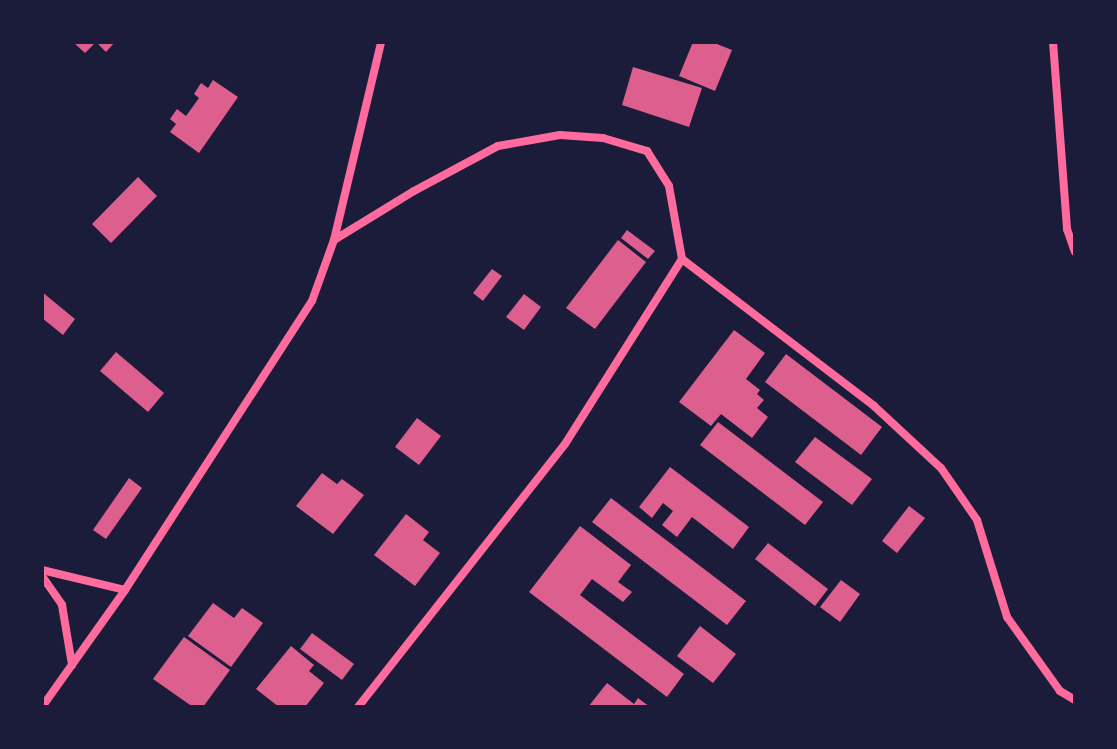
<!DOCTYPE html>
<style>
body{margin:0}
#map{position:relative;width:1117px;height:749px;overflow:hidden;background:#1b1b3a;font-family:Poppins,sans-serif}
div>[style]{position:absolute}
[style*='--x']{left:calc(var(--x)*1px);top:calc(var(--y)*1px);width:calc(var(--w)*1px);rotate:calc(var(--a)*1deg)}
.building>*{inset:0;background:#dd5f8e}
.minor>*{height:8px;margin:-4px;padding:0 4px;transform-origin:4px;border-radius:4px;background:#ff6b9d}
span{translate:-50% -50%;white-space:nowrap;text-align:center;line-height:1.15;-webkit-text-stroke:8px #1b1b3a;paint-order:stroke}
.frame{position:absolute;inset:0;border:44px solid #1b1b3a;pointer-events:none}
</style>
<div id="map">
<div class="building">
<div style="clip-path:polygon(73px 42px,115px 42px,106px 52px,96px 42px,85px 53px)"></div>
<div style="clip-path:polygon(693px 42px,712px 42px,732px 50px,715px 91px,679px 76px)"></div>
<div style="clip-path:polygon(633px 67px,702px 88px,689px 127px,622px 105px)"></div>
<div style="clip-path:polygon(213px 80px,238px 97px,199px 153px,170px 132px,176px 124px,170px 119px,177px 109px,186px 116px,199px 98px,194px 94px,201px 83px,208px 88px)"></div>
<div style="clip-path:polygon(138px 177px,157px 196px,111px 243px,92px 224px)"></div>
<div style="clip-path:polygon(627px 230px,655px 251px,648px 259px,621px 238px)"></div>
<div style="clip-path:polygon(618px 240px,646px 262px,595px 329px,566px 308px)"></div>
<div style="clip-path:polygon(492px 269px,502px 276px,483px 301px,473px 293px)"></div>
<div style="clip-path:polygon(42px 292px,75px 319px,63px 335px,42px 318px)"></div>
<div style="clip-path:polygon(524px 294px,541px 307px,524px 330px,506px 317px)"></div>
<div style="clip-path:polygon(734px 330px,765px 353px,746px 379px,760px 390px,757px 394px,764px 400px,757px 408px,768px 417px,752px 438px,721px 414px,711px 426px,679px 402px)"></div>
<div style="clip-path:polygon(116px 352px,164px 393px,148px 412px,100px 371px)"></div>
<div style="clip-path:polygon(786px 354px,882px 427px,861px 455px,765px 382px)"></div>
<div style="clip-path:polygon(417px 418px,441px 436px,419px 465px,395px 447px)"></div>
<div style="clip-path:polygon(718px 422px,823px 502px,805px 525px,700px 445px)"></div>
<div style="clip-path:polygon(815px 437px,872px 479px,852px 505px,795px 462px)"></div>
<div style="clip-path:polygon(670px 467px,749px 527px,733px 549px,692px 517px,677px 537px,662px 525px,673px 511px,663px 503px,652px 518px,639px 507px)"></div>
<div style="clip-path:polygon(322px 473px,337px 484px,342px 479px,364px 495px,333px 534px,296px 506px)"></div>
<div style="clip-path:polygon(129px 478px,142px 488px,106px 539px,93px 530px)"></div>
<div style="clip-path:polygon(611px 498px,746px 601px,727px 625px,592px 522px)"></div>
<div style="clip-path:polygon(909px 506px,925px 518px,897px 553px,882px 541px)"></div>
<div style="clip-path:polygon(406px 514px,429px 532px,423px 540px,440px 553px,415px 586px,374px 555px)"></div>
<div style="clip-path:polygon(580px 526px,631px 565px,618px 582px,632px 592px,623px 602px,592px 579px,580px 595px,684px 674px,667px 697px,529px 592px)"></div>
<div style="clip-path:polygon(768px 543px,828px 589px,815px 606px,755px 559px)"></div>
<div style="clip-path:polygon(841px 580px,860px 594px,840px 622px,820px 607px)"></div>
<div style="clip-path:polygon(213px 603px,234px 618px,242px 608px,263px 623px,231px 667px,188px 636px)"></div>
<div style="clip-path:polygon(700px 626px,736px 654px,713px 683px,677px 656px)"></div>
<div style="clip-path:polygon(312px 633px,354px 664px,342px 680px,300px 649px)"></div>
<div style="clip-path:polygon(184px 637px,230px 670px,203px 707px,193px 707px,153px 679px)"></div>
<div style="clip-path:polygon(291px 646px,314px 665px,309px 671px,324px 683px,305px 707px,279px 707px,256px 689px)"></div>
<div style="clip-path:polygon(607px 683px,634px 704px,638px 698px,650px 707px,588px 707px)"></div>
</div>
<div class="minor">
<div style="--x:1053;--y:42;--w:188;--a:85.7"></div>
<div style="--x:1067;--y:229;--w:24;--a:71"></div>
<div style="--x:334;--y:240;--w:94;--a:-31.5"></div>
<div style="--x:414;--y:191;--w:95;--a:-28.2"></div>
<div style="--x:498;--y:146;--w:63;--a:-10.1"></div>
<div style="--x:560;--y:135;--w:43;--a:4"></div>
<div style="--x:603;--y:138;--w:46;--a:16.5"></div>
<div style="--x:647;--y:151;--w:41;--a:57.8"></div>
<div style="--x:669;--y:186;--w:74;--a:79.9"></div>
<div style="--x:682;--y:259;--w:219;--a:122.3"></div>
<div style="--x:565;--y:444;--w:335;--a:128.2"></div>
<div style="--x:682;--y:259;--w:242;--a:37.4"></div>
<div style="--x:874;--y:406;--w:91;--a:42.8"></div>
<div style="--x:941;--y:468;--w:63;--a:55.3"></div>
<div style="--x:977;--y:520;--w:102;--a:72.8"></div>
<div style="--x:1007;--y:617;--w:91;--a:54.4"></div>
<div style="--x:1060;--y:691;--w:17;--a:31"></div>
<div style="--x:42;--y:570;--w:85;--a:13.5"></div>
<div style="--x:42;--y:576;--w:35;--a:55"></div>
<div style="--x:62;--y:605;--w:61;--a:80.5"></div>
<div style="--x:42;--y:707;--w:143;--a:-54.6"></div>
<div style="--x:125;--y:590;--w:344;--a:-57.1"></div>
<div style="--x:312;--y:301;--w:65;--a:-70.2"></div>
<div style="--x:334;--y:240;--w:204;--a:-76.6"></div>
</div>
<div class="frame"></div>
</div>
